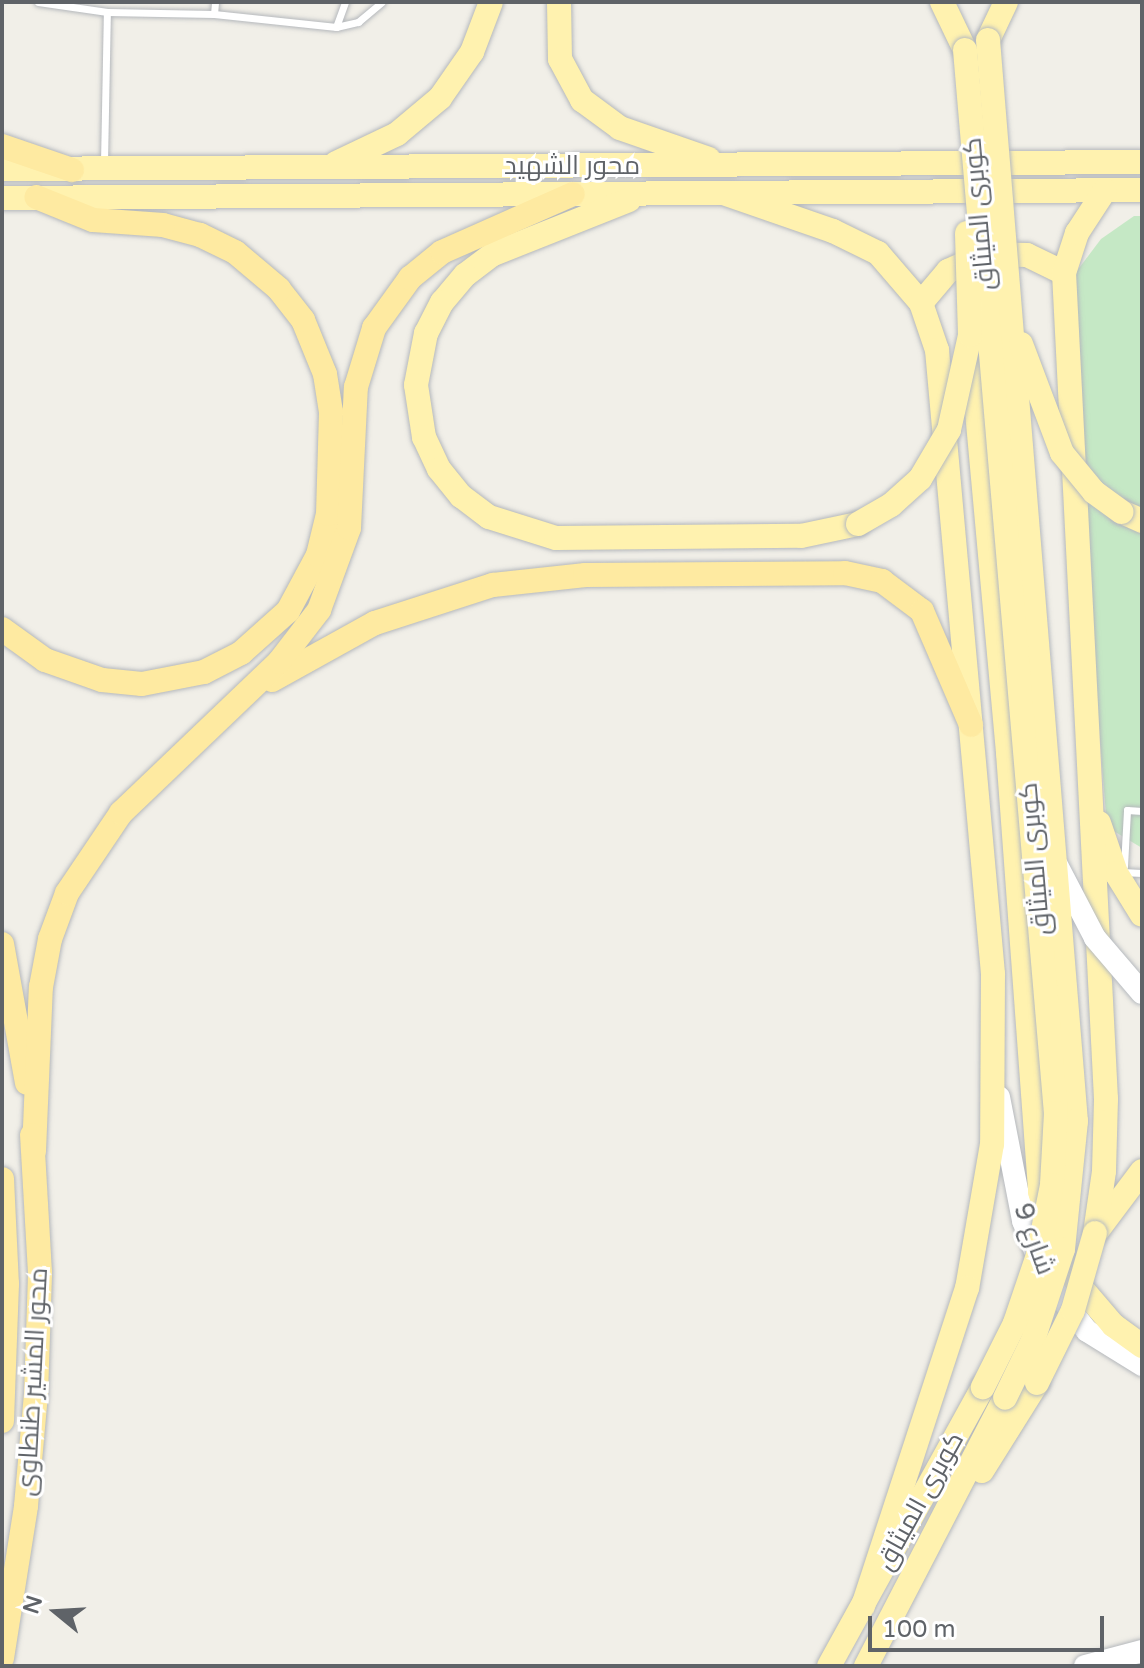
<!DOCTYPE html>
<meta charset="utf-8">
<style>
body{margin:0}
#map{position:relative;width:1144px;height:1668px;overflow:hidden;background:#f1efe8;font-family:"Varela Round",Cairo,sans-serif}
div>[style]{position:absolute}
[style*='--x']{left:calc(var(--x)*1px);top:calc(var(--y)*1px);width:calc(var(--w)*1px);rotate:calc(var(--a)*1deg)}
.green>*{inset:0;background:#c5e8c5}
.roads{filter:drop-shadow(0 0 2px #b5b8bc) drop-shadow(0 0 2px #b5b8bc)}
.service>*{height:7px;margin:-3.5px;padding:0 3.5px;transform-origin:3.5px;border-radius:3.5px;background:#fff}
.secondary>*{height:22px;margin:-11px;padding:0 11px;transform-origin:11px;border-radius:11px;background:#fff}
.primary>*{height:24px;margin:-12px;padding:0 12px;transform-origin:12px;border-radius:12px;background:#fff2af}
.trunk>*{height:24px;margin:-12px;padding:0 12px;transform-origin:12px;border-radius:12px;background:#feeaa1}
.bridges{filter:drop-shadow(0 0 2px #b6babf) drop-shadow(0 0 2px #b6babf)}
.secondary-bridge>*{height:22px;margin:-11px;padding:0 11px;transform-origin:11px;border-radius:11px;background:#fff}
.primary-bridge>*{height:24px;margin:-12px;padding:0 12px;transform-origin:12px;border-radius:12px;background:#fff2af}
span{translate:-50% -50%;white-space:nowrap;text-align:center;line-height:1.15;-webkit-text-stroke:6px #fff;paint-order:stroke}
.street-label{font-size:26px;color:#5f6368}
.frame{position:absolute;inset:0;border:4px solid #5f6368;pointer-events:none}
.north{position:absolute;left:16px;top:1572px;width:80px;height:80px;-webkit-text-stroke:6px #fff;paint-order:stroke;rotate:288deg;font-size:22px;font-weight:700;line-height:32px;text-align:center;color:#5f6368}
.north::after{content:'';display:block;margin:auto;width:28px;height:36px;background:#5f6368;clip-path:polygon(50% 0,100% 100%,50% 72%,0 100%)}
.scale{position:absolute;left:868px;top:1616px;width:236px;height:36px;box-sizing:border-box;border:4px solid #5f6368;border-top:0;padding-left:10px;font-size:24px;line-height:28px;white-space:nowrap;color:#5f6368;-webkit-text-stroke:6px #fff;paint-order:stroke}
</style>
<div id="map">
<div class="green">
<div style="clip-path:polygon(1134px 216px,1142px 216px,1142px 848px,1107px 827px,1064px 288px,1101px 239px)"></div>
</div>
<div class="roads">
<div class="service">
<div style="--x:38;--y:2;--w:70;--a:8.2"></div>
<div style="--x:107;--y:12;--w:107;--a:1.1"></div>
<div style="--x:214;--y:14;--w:12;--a:-85"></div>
<div style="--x:214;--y:14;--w:123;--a:6.1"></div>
<div style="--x:336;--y:27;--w:23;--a:-13"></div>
<div style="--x:358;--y:22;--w:31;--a:-40"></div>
<div style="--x:336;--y:27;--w:27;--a:-70"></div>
<div style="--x:104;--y:163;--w:151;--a:-88.9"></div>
<div style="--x:1124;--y:866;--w:56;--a:-86.9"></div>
<div style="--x:1127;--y:810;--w:15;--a:4"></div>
<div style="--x:1122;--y:872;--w:20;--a:3"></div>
</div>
<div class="secondary">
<div style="--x:999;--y:1097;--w:126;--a:79"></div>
<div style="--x:1023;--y:1221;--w:65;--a:68.2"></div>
<div style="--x:1047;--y:1281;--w:64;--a:51.3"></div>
<div style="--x:1087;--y:1331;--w:65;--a:31.7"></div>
<div style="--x:1085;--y:1666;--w:59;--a:-14.7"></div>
</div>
<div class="primary">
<div style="--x:559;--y:2;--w:57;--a:89"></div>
<div style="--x:560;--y:59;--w:47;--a:61.8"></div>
<div style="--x:582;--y:100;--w:47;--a:36.4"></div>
<div style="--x:620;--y:128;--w:94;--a:19.2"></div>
<div style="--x:942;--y:2;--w:53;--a:64.4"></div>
<div style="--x:988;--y:40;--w:42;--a:-64.7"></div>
<div style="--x:336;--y:163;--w:68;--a:-25.4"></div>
<div style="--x:397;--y:134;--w:56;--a:-39.9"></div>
<div style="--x:440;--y:98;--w:56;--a:-55.2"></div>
<div style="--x:472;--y:52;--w:53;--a:-69.2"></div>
<div style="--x:2;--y:169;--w:1140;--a:-0.35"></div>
<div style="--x:723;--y:193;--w:116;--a:19.1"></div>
<div style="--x:833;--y:231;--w:50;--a:26.1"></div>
<div style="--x:878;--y:253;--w:66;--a:49.3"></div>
<div style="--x:921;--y:303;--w:50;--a:71.2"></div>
<div style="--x:937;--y:350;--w:627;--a:84.87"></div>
<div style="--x:993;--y:974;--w:170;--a:90.3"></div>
<div style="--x:992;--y:1144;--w:146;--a:99.8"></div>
<div style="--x:967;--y:1288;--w:335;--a:108.1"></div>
<div style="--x:2;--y:198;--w:1140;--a:-0.4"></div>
<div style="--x:629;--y:200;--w:146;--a:158.3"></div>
<div style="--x:493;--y:254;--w:35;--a:143"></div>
<div style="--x:465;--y:275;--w:35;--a:130"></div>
<div style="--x:442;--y:302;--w:35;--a:117"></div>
<div style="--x:426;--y:333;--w:53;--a:100.9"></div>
<div style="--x:416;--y:385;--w:53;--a:81.3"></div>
<div style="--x:424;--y:437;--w:35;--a:65"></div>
<div style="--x:439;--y:469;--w:35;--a:51"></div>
<div style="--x:461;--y:496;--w:35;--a:37"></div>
<div style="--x:489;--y:517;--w:70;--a:17.4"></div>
<div style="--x:556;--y:538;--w:245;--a:-0.5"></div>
<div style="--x:801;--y:536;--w:58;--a:-11.9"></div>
<div style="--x:921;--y:303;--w:42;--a:-49.8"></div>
<div style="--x:948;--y:271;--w:42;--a:-24.1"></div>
<div style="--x:986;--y:254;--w:41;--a:1.4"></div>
<div style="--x:1027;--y:255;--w:41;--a:25.9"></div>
<div style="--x:971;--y:346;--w:409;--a:84.8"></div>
<div style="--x:1008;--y:753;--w:440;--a:85.8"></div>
<div style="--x:1040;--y:1192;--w:61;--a:72.8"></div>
<div style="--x:1058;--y:1250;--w:39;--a:60"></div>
<div style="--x:1078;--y:1284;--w:54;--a:49.5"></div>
<div style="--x:1113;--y:1325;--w:36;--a:36"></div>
<div style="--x:1122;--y:512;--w:22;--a:24"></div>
<div style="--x:1099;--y:823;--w:53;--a:71.2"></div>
<div style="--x:1116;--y:873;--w:49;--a:58.2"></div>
<div style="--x:1097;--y:1231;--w:75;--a:-53.1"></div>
<div style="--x:1095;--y:1233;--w:63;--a:-81.7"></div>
<div style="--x:1104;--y:1171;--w:72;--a:-88.4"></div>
<div style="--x:1106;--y:1099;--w:827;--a:-92.91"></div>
<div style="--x:1064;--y:273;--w:42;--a:-72"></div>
<div style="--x:1077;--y:233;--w:51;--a:-56.9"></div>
<div style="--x:982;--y:1471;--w:104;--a:-58"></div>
<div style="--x:829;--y:1666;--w:319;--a:-61.1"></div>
<div style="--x:866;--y:1666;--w:302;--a:-62.6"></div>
</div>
<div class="trunk">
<div style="--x:2;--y:146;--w:74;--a:18.9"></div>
<div style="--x:2;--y:629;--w:53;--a:35.8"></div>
<div style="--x:45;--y:660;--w:60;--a:19.3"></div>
<div style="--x:102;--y:680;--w:40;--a:5.7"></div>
<div style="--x:142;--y:684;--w:63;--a:-11"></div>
<div style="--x:204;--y:672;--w:42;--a:-27.2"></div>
<div style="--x:241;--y:653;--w:63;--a:-41.8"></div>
<div style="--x:288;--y:611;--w:64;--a:-61.8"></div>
<div style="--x:318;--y:555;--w:42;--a:-76.3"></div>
<div style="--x:328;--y:514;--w:102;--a:-88.3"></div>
<div style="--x:331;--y:412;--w:38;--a:-99"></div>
<div style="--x:325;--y:374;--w:58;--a:-112.2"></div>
<div style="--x:303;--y:320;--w:39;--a:-128"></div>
<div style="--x:279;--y:289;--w:57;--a:-139.9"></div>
<div style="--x:235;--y:252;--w:39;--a:-154"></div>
<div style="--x:200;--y:235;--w:38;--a:-165"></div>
<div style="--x:163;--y:225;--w:70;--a:-175.9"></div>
<div style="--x:93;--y:220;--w:61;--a:-158"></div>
<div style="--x:272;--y:680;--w:118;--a:-29"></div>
<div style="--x:375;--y:623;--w:124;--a:-17.9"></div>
<div style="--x:493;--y:585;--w:93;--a:-6.2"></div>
<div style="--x:585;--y:575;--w:260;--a:-0.4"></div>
<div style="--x:845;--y:573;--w:38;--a:12"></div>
<div style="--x:882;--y:581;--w:50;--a:36.9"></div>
<div style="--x:922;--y:611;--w:124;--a:66.7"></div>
<div style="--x:2;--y:944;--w:141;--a:79.8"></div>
<div style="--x:34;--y:1151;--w:164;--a:-87.6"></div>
<div style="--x:41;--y:987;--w:49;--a:-79.4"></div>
<div style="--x:50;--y:939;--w:49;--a:-69.7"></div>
<div style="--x:67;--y:893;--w:97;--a:-56"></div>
<div style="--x:121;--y:813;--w:219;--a:-43.7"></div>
<div style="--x:279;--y:662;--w:66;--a:-52.4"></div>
<div style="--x:319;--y:610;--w:87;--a:-69.9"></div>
<div style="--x:349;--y:528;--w:141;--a:-87.2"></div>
<div style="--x:356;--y:387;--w:62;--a:-73"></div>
<div style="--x:374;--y:328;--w:62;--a:-54.2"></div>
<div style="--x:410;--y:278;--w:41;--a:-39.1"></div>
<div style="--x:442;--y:252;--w:143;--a:-23.9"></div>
<div style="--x:2;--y:1179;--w:105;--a:87.3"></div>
<div style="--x:7;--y:1284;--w:137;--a:92.1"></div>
<div style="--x:2;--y:1658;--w:154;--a:-81"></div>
<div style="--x:26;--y:1506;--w:111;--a:-84.9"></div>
<div style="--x:36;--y:1395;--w:122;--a:-88.1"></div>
<div style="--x:40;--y:1273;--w:138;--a:-93.3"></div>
</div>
</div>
<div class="bridges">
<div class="secondary-bridge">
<div style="--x:1057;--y:865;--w:82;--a:62.5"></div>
<div style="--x:1095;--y:938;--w:72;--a:49.5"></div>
</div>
<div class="primary-bridge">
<div style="--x:988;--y:40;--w:1085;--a:85.35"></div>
<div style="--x:1076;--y:1121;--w:129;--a:95.8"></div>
<div style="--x:1063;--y:1249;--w:96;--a:108.2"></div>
<div style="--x:1033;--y:1340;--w:64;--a:115.8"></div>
<div style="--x:965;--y:50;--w:1067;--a:85.11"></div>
<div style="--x:1056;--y:1113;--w:72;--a:93.2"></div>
<div style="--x:1052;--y:1185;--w:71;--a:101.3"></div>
<div style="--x:1038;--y:1255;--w:72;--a:108.7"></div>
<div style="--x:1015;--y:1323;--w:72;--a:116.6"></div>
<div style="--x:1021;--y:344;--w:116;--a:69.4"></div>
<div style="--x:1062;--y:453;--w:50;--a:50.6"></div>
<div style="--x:1094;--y:492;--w:34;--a:36"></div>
<div style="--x:858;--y:524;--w:38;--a:-30"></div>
<div style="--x:891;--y:505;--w:39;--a:-42"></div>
<div style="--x:920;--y:479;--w:57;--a:-59.4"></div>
<div style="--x:949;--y:430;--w:97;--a:-77.5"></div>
<div style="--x:970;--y:335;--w:102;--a:-91.7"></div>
<div style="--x:1037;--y:1383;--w:81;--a:-63.7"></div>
<div style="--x:1073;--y:1310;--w:80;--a:-74.1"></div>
</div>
</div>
<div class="street-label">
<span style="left:572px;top:166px">محور الشهيد</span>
<span style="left:979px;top:214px;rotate:-95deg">كوبرى الميثاق</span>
<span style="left:1035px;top:859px;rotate:-95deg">كوبرى الميثاق</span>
<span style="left:1034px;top:1239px;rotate:70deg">شارع 9</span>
<span style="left:33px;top:1382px;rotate:-87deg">محور المشير طنطاوى</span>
<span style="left:920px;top:1501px;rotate:-61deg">كوبرى الميثاق</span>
</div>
<div class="frame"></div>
<div class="north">N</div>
<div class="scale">100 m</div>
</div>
